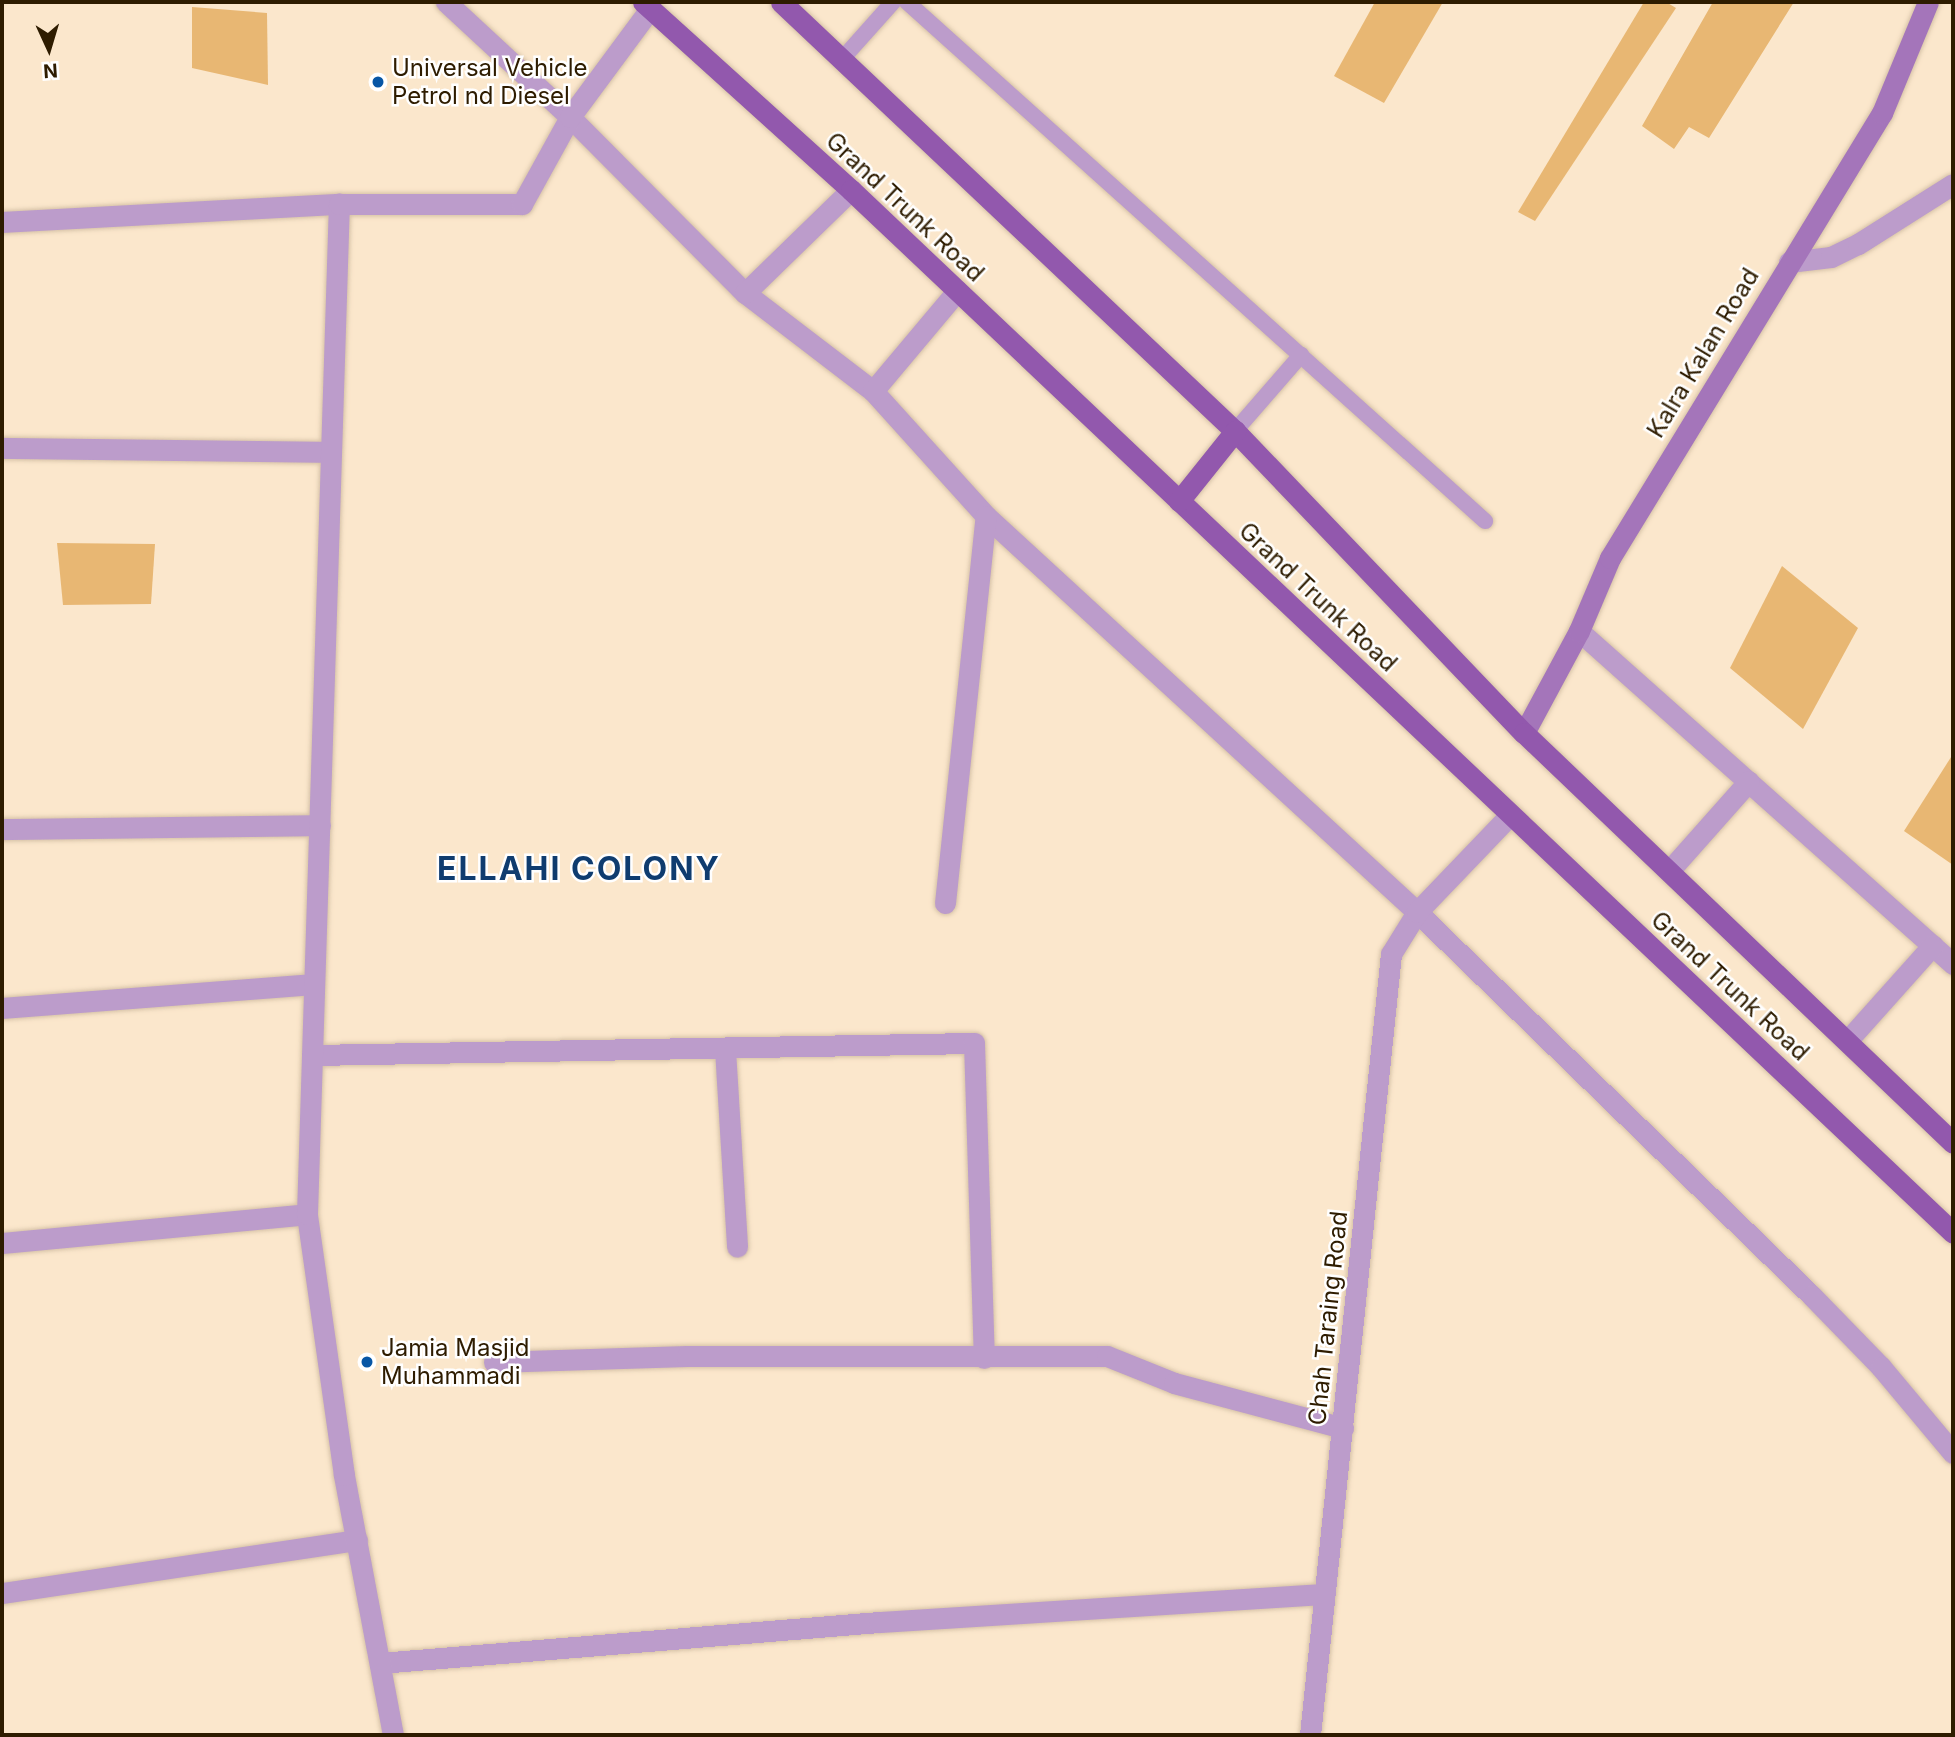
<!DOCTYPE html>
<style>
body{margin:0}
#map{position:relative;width:1955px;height:1737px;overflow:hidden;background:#fbe7cc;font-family:Inter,sans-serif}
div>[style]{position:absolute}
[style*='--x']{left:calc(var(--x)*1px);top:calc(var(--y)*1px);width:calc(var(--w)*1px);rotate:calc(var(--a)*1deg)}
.building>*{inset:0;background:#e8b773}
.roads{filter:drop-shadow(0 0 2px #d6c2a7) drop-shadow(0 0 2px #d6c2a7)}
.lane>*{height:16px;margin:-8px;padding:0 8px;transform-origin:8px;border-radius:8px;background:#bc9ccb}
.street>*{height:21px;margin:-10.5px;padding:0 10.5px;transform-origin:10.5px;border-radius:10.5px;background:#bc9ccb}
.secondary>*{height:21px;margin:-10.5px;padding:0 10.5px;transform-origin:10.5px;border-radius:10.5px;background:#a475ba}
.primary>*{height:21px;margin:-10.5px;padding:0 10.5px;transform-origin:10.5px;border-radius:10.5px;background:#9258ad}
.dots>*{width:19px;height:19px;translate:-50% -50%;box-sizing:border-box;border:4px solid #fff;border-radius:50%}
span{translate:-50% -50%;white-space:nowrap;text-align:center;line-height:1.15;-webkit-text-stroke:5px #fff;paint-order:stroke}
.poi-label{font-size:24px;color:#2e1c00}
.left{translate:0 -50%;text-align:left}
.street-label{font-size:24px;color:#2e1c00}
.district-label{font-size:32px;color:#0f3c6f;font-weight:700;letter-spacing:2px}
.frame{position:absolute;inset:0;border:4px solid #2e1c00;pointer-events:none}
.north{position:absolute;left:14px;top:14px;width:70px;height:70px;-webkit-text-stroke:5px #fff;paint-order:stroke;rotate:176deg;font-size:19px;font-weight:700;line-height:28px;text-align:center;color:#2e1c00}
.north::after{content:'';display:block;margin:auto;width:24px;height:32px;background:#2e1c00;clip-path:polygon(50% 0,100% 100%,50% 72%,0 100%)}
</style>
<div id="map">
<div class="building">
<div style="clip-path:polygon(1375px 2px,1443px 2px,1384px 103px,1334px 76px)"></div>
<div style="clip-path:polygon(1644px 2px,1666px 2px,1676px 8px,1535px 221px,1518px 212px)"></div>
<div style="clip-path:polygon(1713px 2px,1794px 2px,1709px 138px,1689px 127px,1674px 149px,1642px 126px)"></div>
<div style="clip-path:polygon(192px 7px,267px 13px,268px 85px,192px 68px)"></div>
<div style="clip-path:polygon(57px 543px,155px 544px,151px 604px,63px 605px)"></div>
<div style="clip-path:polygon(1782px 566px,1858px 628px,1803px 729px,1730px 668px)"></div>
<div style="clip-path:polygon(1953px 754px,1953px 865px,1904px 831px)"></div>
</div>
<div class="roads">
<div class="lane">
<div style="--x:907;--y:2;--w:777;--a:41.92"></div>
<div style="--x:843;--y:58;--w:75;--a:-48.2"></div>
<div style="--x:1235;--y:431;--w:101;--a:-49"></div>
</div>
<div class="street">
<div style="--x:446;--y:2;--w:169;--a:42.8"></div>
<div style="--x:570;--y:117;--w:248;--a:45.2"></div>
<div style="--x:745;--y:293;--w:161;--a:37.4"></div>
<div style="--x:873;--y:391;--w:169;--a:47.9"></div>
<div style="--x:986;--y:516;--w:585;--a:42.58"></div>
<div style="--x:1417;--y:912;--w:551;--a:44.19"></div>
<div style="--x:1812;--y:1296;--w:99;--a:45.8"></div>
<div style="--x:1881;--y:1367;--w:112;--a:50.1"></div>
<div style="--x:2;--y:222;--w:337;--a:-3.1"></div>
<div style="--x:1789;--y:262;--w:42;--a:-6.8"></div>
<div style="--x:1831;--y:257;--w:30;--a:-26"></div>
<div style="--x:1858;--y:244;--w:112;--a:-32.3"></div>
<div style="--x:745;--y:293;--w:148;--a:-44.2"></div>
<div style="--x:873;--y:391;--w:131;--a:-50"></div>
<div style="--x:2;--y:448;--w:326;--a:0.7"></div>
<div style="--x:1579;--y:631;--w:501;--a:41.68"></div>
<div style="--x:2;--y:829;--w:318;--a:-0.7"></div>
<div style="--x:1669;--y:871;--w:120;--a:-48.4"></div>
<div style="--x:945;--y:903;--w:389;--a:-84"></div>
<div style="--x:2;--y:1008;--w:312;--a:-4.4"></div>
<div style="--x:1848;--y:1040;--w:127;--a:-48.2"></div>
<div style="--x:725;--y:1049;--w:198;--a:86.5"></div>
<div style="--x:312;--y:1055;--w:662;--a:-1.04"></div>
<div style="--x:974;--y:1043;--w:315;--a:88.2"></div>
<div style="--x:2;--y:1243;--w:306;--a:-5.4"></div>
<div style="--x:494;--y:1362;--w:193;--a:-1.8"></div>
<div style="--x:687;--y:1356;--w:420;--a:0"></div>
<div style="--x:1107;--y:1356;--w:72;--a:21.9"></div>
<div style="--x:1174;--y:1383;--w:175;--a:14.9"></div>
<div style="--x:2;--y:1593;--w:359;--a:-8.5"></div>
<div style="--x:380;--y:1663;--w:501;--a:-4.7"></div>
<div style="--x:879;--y:1622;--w:446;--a:-3.6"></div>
<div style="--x:393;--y:1735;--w:265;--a:-100.7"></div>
<div style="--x:344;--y:1475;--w:264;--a:-98.1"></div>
<div style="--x:307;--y:1214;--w:1011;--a:-88.19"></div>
<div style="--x:339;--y:204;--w:183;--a:0"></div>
<div style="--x:522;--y:204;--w:99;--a:-61.1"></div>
<div style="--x:570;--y:117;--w:134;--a:-53.5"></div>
<div style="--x:1310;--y:1735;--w:785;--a:-84.08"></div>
<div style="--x:1391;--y:954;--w:49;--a:-58.2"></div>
<div style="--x:1417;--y:912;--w:134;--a:-46.2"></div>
</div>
<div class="secondary">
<div style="--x:1524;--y:733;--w:116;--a:-61.7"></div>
<div style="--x:1579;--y:631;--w:79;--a:-67"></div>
<div style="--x:1610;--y:558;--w:522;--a:-58.57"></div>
<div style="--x:1882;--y:113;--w:120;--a:-67.5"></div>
</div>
<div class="primary">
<div style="--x:643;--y:2;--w:280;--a:42.1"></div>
<div style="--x:851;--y:190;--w:1517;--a:43.42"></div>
<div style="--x:781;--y:2;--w:625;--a:43.38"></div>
<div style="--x:1235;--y:431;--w:418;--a:46.3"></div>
<div style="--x:1524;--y:733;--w:593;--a:43.7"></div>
<div style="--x:1179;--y:501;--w:90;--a:-51.3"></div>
</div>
</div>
<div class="dots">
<div style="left:378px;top:82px;background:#0756a5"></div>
<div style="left:367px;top:1362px;background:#0756a5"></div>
</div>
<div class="poi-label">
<span class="left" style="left:392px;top:82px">Universal Vehicle<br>Petrol nd Diesel</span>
<span class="left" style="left:381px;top:1362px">Jamia Masjid<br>Muhammadi</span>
</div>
<div class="street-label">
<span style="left:905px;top:207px;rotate:43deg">Grand Trunk Road</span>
<span style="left:1703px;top:353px;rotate:-59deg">Kalra Kalan Road</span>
<span style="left:1318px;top:597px;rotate:43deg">Grand Trunk Road</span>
<span style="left:1730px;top:986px;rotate:43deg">Grand Trunk Road</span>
<span style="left:1328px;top:1318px;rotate:-84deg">Chah Taraing Road</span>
</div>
<div class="district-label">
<span style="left:579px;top:869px">ELLAHI COLONY</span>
</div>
<div class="frame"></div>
<div class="north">N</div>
</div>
